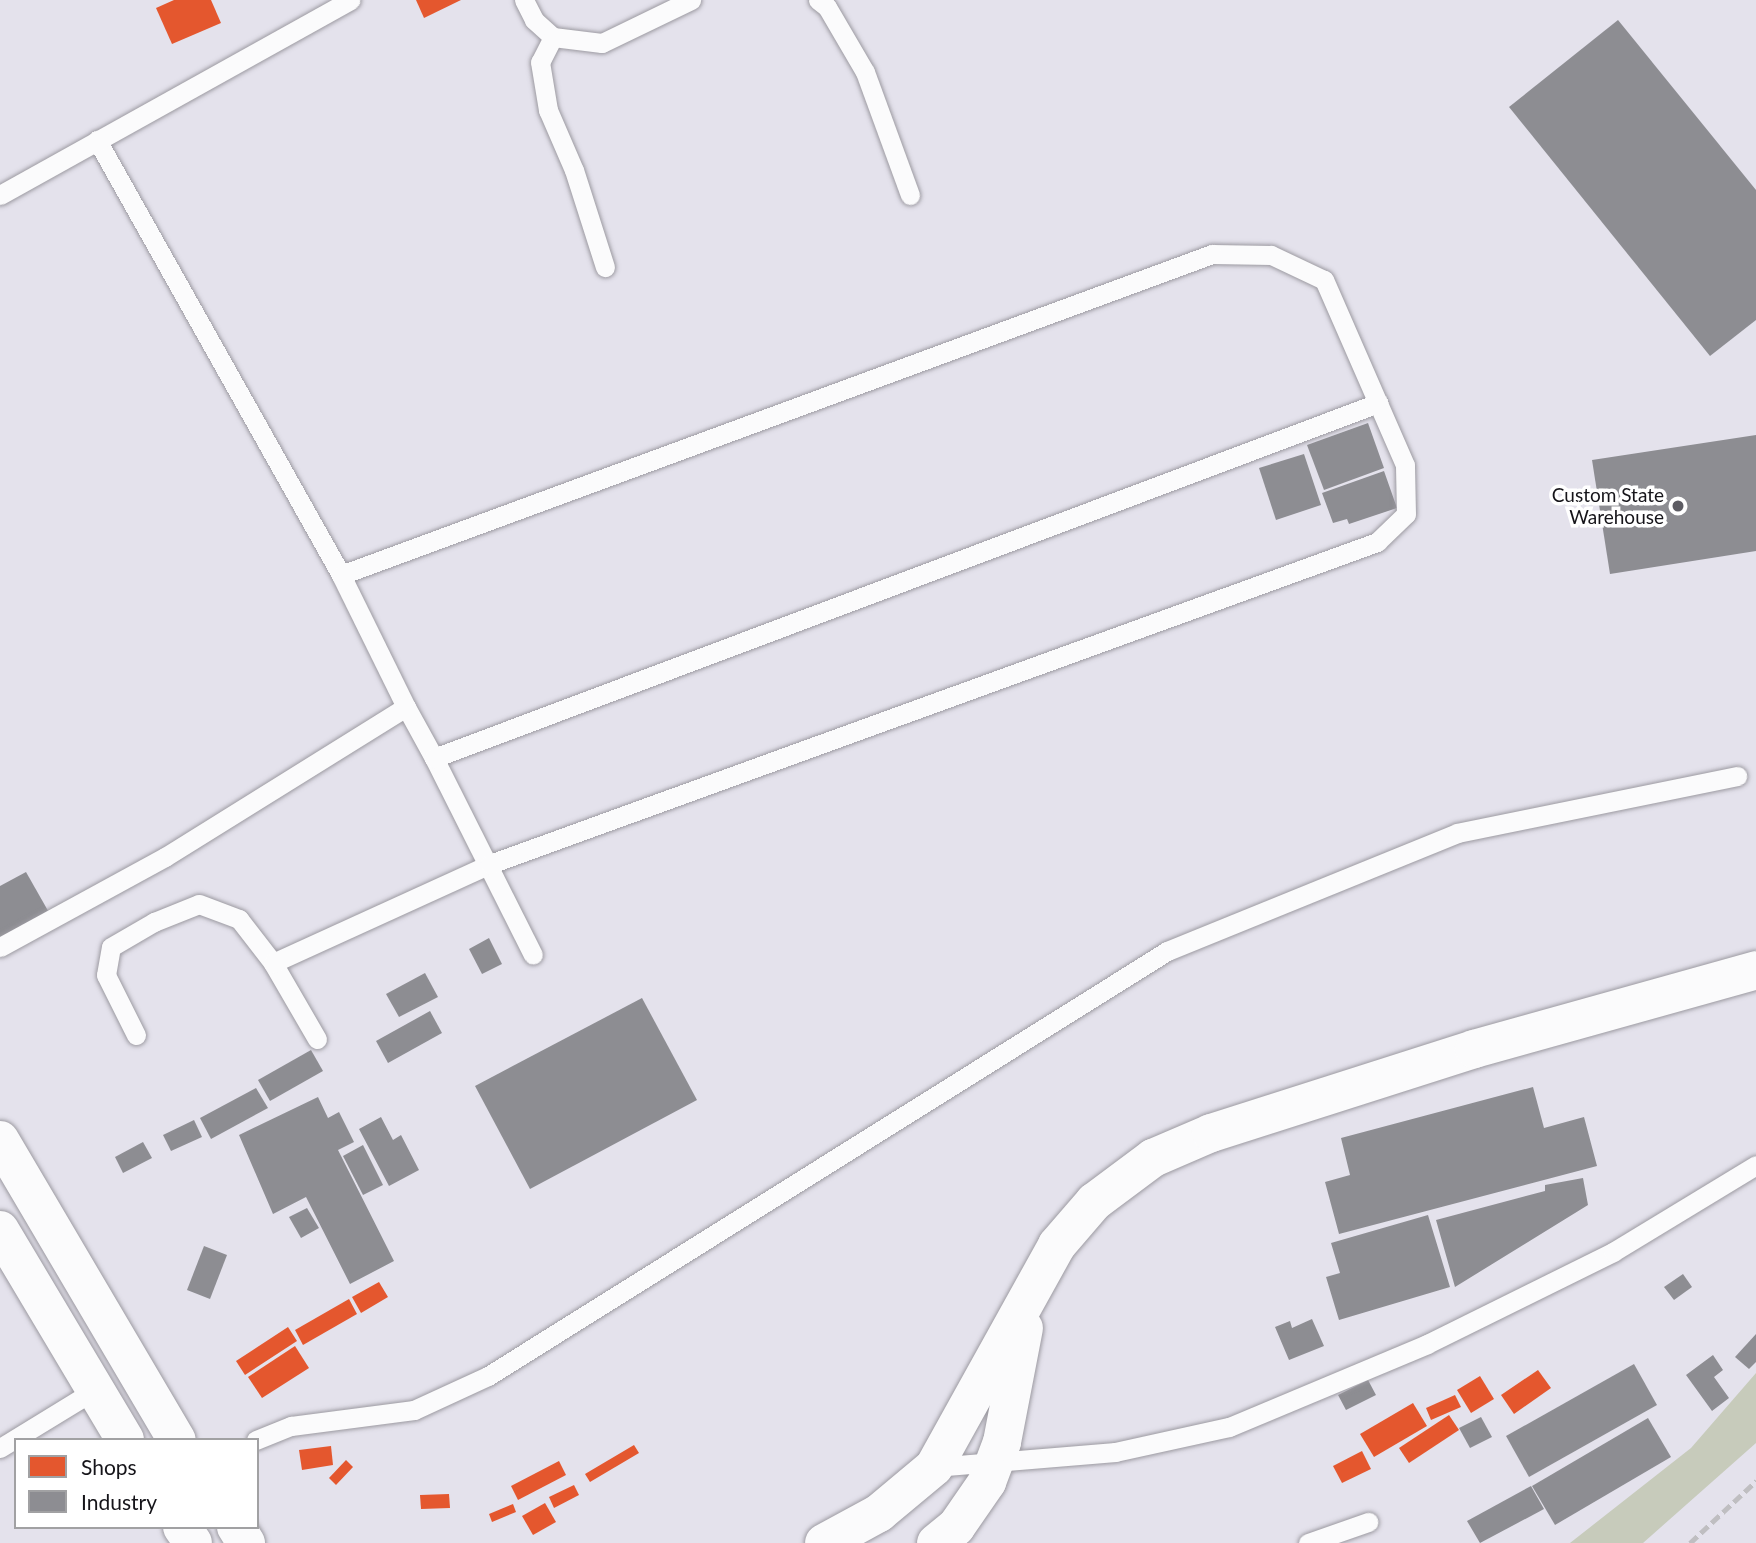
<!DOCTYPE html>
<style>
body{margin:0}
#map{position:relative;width:1756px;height:1543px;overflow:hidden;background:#e4e2ec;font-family:Lato,sans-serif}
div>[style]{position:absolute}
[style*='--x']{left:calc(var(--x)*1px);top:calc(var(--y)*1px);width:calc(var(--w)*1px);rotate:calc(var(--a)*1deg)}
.green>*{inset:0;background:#c7cbbb}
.shops>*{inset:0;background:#e4572e}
.industry>*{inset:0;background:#8d8d92}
.roads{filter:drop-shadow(0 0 2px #9c9aa1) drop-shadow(0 0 2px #9c9aa1)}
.service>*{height:19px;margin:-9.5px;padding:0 9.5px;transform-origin:9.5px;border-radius:9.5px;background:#fbfbfc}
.tertiary>*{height:38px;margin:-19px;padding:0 19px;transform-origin:19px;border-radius:19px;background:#fbfbfc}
.secondary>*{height:38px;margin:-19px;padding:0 19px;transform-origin:19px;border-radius:19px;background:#fbfbfc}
.rail>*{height:5px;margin-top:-2.5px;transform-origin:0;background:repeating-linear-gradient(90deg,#bfbec1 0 10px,transparent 0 15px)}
.dots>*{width:19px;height:19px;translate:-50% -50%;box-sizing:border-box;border:4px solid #fff;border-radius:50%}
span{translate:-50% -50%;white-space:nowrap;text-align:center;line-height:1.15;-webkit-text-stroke:7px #fff;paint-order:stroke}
.poi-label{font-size:19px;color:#151419}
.right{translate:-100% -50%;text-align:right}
.legend{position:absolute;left:14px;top:1438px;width:245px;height:91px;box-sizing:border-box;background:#fff;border:2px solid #a1a1a3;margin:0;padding:9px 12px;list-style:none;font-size:21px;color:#151419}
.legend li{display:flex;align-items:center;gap:14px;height:35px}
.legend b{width:35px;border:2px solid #a1a1a3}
</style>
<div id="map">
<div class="green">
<div style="clip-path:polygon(1756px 1373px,1756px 1443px,1643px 1543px,1570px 1543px,1691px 1448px)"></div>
</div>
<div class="shops">
<div style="clip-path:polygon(174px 0,211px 0,221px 23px,172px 44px,156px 8px)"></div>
<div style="clip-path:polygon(416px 0,461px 0,424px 18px)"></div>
<div style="clip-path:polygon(379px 1282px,388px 1297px,361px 1313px,352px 1297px)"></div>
<div style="clip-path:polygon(349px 1299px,357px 1314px,303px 1345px,295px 1330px)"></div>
<div style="clip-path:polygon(288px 1327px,297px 1341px,245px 1375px,236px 1361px)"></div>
<div style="clip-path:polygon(295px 1346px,309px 1368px,262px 1398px,248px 1377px)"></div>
<div style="clip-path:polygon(1538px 1370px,1551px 1388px,1514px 1414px,1501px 1395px)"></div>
<div style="clip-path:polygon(1480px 1376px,1494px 1399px,1471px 1413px,1457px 1390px)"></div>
<div style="clip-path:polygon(1455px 1395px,1461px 1407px,1431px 1420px,1426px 1408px)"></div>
<div style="clip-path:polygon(1413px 1403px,1427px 1426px,1374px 1457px,1360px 1434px)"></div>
<div style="clip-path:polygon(1449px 1415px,1459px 1430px,1409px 1463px,1399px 1448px)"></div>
<div style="clip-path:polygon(634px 1445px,639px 1453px,590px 1482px,585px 1474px)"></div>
<div style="clip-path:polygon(331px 1446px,333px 1465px,302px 1470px,299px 1450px)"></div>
<div style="clip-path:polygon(1362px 1451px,1371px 1469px,1342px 1483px,1333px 1466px)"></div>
<div style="clip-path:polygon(346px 1460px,353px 1467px,336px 1485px,329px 1478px)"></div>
<div style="clip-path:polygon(559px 1461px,566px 1475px,518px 1500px,511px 1486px)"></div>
<div style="clip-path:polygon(574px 1485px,579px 1495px,554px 1508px,549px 1497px)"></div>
<div style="clip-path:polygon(449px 1494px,450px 1508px,421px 1509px,420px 1495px)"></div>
<div style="clip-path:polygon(545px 1503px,556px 1522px,533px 1535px,522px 1516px)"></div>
<div style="clip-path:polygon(513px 1504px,516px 1512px,492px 1522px,489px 1514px)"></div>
</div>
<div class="industry">
<div style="clip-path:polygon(1618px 20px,1756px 190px,1756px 320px,1710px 356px,1509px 107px)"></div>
<div style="clip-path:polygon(1368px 423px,1384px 468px,1324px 490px,1307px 445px)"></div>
<div style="clip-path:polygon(1756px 435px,1756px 551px,1610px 574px,1592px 460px)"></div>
<div style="clip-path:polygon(1304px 454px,1321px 505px,1276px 520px,1259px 468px)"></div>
<div style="clip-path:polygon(1384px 471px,1397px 508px,1349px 524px,1347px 519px,1333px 523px,1322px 493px)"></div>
<div style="clip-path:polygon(26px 872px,51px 916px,0 944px,0 886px)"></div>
<div style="clip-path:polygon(489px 938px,502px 964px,482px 974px,469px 949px)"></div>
<div style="clip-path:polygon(425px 973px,438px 997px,399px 1017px,386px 994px)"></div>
<div style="clip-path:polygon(642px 998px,697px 1100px,530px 1189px,475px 1086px)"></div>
<div style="clip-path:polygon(430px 1011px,442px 1033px,388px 1063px,376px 1041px)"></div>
<div style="clip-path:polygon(311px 1050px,323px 1071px,270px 1101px,258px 1080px)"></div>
<div style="clip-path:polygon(1533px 1087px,1544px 1128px,1584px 1117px,1597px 1166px,1339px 1234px,1325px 1182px,1350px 1175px,1341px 1138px)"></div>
<div style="clip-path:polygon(256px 1088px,268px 1108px,211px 1139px,200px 1118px)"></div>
<div style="clip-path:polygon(318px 1097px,328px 1118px,339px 1112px,354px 1142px,338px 1150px,394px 1261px,350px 1284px,306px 1197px,273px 1214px,239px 1135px)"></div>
<div style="clip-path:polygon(381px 1117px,393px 1140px,401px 1135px,419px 1170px,389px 1186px,359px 1129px)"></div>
<div style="clip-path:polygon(194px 1120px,202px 1137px,171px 1151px,163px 1135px)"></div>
<div style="clip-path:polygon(143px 1142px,152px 1158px,123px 1173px,115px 1157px)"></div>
<div style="clip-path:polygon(363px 1145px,383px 1185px,363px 1195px,343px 1156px)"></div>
<div style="clip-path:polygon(1583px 1178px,1588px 1205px,1455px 1287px,1436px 1220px,1545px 1191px,1545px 1185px)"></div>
<div style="clip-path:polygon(307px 1208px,319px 1228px,301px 1238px,289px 1217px)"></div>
<div style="clip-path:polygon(1428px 1215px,1450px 1287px,1339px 1320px,1326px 1277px,1340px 1273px,1331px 1243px)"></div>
<div style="clip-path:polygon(204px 1246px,227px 1255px,210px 1299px,187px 1290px)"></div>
<div style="clip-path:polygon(1683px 1274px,1692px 1287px,1674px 1300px,1664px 1287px)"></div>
<div style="clip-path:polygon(1312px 1319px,1324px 1346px,1289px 1360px,1275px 1327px,1290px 1321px,1292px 1328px)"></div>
<div style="clip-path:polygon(1756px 1334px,1756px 1362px,1749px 1369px,1735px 1357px)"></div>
<div style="clip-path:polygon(1713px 1355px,1723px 1370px,1714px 1377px,1729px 1398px,1712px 1411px,1686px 1375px)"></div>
<div style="clip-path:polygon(1634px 1364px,1657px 1405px,1529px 1477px,1506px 1436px)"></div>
<div style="clip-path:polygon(1368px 1380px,1376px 1395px,1346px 1410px,1338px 1395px)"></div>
<div style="clip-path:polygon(1481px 1417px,1492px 1437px,1470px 1448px,1459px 1428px)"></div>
<div style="clip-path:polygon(1648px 1418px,1671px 1457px,1555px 1525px,1532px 1486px)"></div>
<div style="clip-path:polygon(1531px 1486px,1544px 1509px,1480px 1543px,1467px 1521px)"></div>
</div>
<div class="roads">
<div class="service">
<div style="--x:524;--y:0;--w:22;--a:63"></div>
<div style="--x:534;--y:20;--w:25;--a:42"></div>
<div style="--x:553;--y:37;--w:49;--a:7"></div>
<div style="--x:602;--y:43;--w:99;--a:-25.8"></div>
<div style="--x:818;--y:0;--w:11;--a:38"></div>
<div style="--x:827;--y:7;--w:75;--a:59.7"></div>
<div style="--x:865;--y:72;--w:131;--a:69.9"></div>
<div style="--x:553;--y:37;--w:28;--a:117"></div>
<div style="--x:540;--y:62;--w:49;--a:80.5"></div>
<div style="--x:548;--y:110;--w:65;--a:66.6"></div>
<div style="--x:574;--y:170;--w:102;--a:72.3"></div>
<div style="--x:97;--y:140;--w:499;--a:60.7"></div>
<div style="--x:341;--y:575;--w:147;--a:63.8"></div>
<div style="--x:0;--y:195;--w:401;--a:-29.1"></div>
<div style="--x:434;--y:758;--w:220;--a:63.3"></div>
<div style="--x:0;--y:947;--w:188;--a:-28.6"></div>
<div style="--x:165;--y:857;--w:284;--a:-31.9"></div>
<div style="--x:406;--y:707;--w:58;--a:61.2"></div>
<div style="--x:434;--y:758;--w:1009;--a:-20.61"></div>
<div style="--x:136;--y:1035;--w:67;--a:-116.6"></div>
<div style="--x:106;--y:975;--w:28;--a:-80"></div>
<div style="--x:111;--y:947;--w:50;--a:-30.2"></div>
<div style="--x:154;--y:922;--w:48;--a:-21.8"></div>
<div style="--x:199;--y:904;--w:43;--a:20.6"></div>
<div style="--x:239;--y:919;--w:56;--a:52.3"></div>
<div style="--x:317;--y:1039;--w:88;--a:-120.1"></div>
<div style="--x:273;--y:963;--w:239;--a:-24.5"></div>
<div style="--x:490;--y:864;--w:944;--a:-19.95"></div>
<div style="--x:1377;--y:542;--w:40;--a:-44"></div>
<div style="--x:1406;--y:514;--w:49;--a:-91.2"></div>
<div style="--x:1405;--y:465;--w:202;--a:-113.6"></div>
<div style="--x:1324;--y:280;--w:59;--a:-154.7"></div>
<div style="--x:1271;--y:255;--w:59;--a:-179"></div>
<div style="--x:1212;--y:254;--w:928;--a:159.77"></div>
<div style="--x:256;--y:1440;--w:38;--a:-22"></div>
<div style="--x:291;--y:1426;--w:124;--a:-7.4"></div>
<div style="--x:414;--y:1410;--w:81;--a:-24.7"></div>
<div style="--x:488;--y:1376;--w:801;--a:-32.04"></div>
<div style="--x:1167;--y:951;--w:313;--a:-22.1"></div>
<div style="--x:1457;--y:833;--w:286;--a:-11.5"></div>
<div style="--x:0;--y:1448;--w:109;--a:-31.5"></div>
<div style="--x:934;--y:1467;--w:182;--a:-4.7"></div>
<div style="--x:1115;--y:1452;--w:117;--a:-12.4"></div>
<div style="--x:1229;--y:1427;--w:215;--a:-22.7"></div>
<div style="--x:1427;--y:1344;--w:208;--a:-26.3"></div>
<div style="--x:1613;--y:1252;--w:167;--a:-31.3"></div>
<div style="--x:1308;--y:1543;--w:64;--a:-19.3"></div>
</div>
<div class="tertiary">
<div style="--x:0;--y:1140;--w:348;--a:59.5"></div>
<div style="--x:0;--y:1230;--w:244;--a:59.2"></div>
<div style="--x:182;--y:1527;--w:19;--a:55"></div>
<div style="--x:236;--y:1527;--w:19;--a:58"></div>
</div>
<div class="secondary">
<div style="--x:824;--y:1543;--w:63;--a:-28.6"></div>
<div style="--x:879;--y:1513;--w:72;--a:-39.9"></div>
<div style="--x:934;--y:1467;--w:254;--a:-61"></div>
<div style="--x:1057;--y:1245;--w:57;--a:-49.3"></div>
<div style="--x:1094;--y:1202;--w:74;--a:-36.7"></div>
<div style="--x:1153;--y:1158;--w:63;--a:-23.3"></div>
<div style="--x:1211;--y:1133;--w:276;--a:-17.7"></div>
<div style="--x:1474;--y:1049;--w:293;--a:-15.6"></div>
<div style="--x:936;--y:1543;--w:26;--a:-39"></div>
<div style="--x:956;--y:1527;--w:55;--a:-55.4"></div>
<div style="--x:987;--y:1482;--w:43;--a:-69.4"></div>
<div style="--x:1002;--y:1442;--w:116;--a:-79.1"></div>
</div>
</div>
<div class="rail">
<div style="--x:1690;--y:1543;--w:91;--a:-43.2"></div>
</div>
<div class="dots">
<div style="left:1678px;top:506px;background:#5d5c63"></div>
</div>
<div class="poi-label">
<span class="right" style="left:1664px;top:506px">Custom State<br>Warehouse</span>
</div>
<ul class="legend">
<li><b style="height:19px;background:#e4572e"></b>Shops</li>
<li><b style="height:19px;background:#8d8d92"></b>Industry</li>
</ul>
</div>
